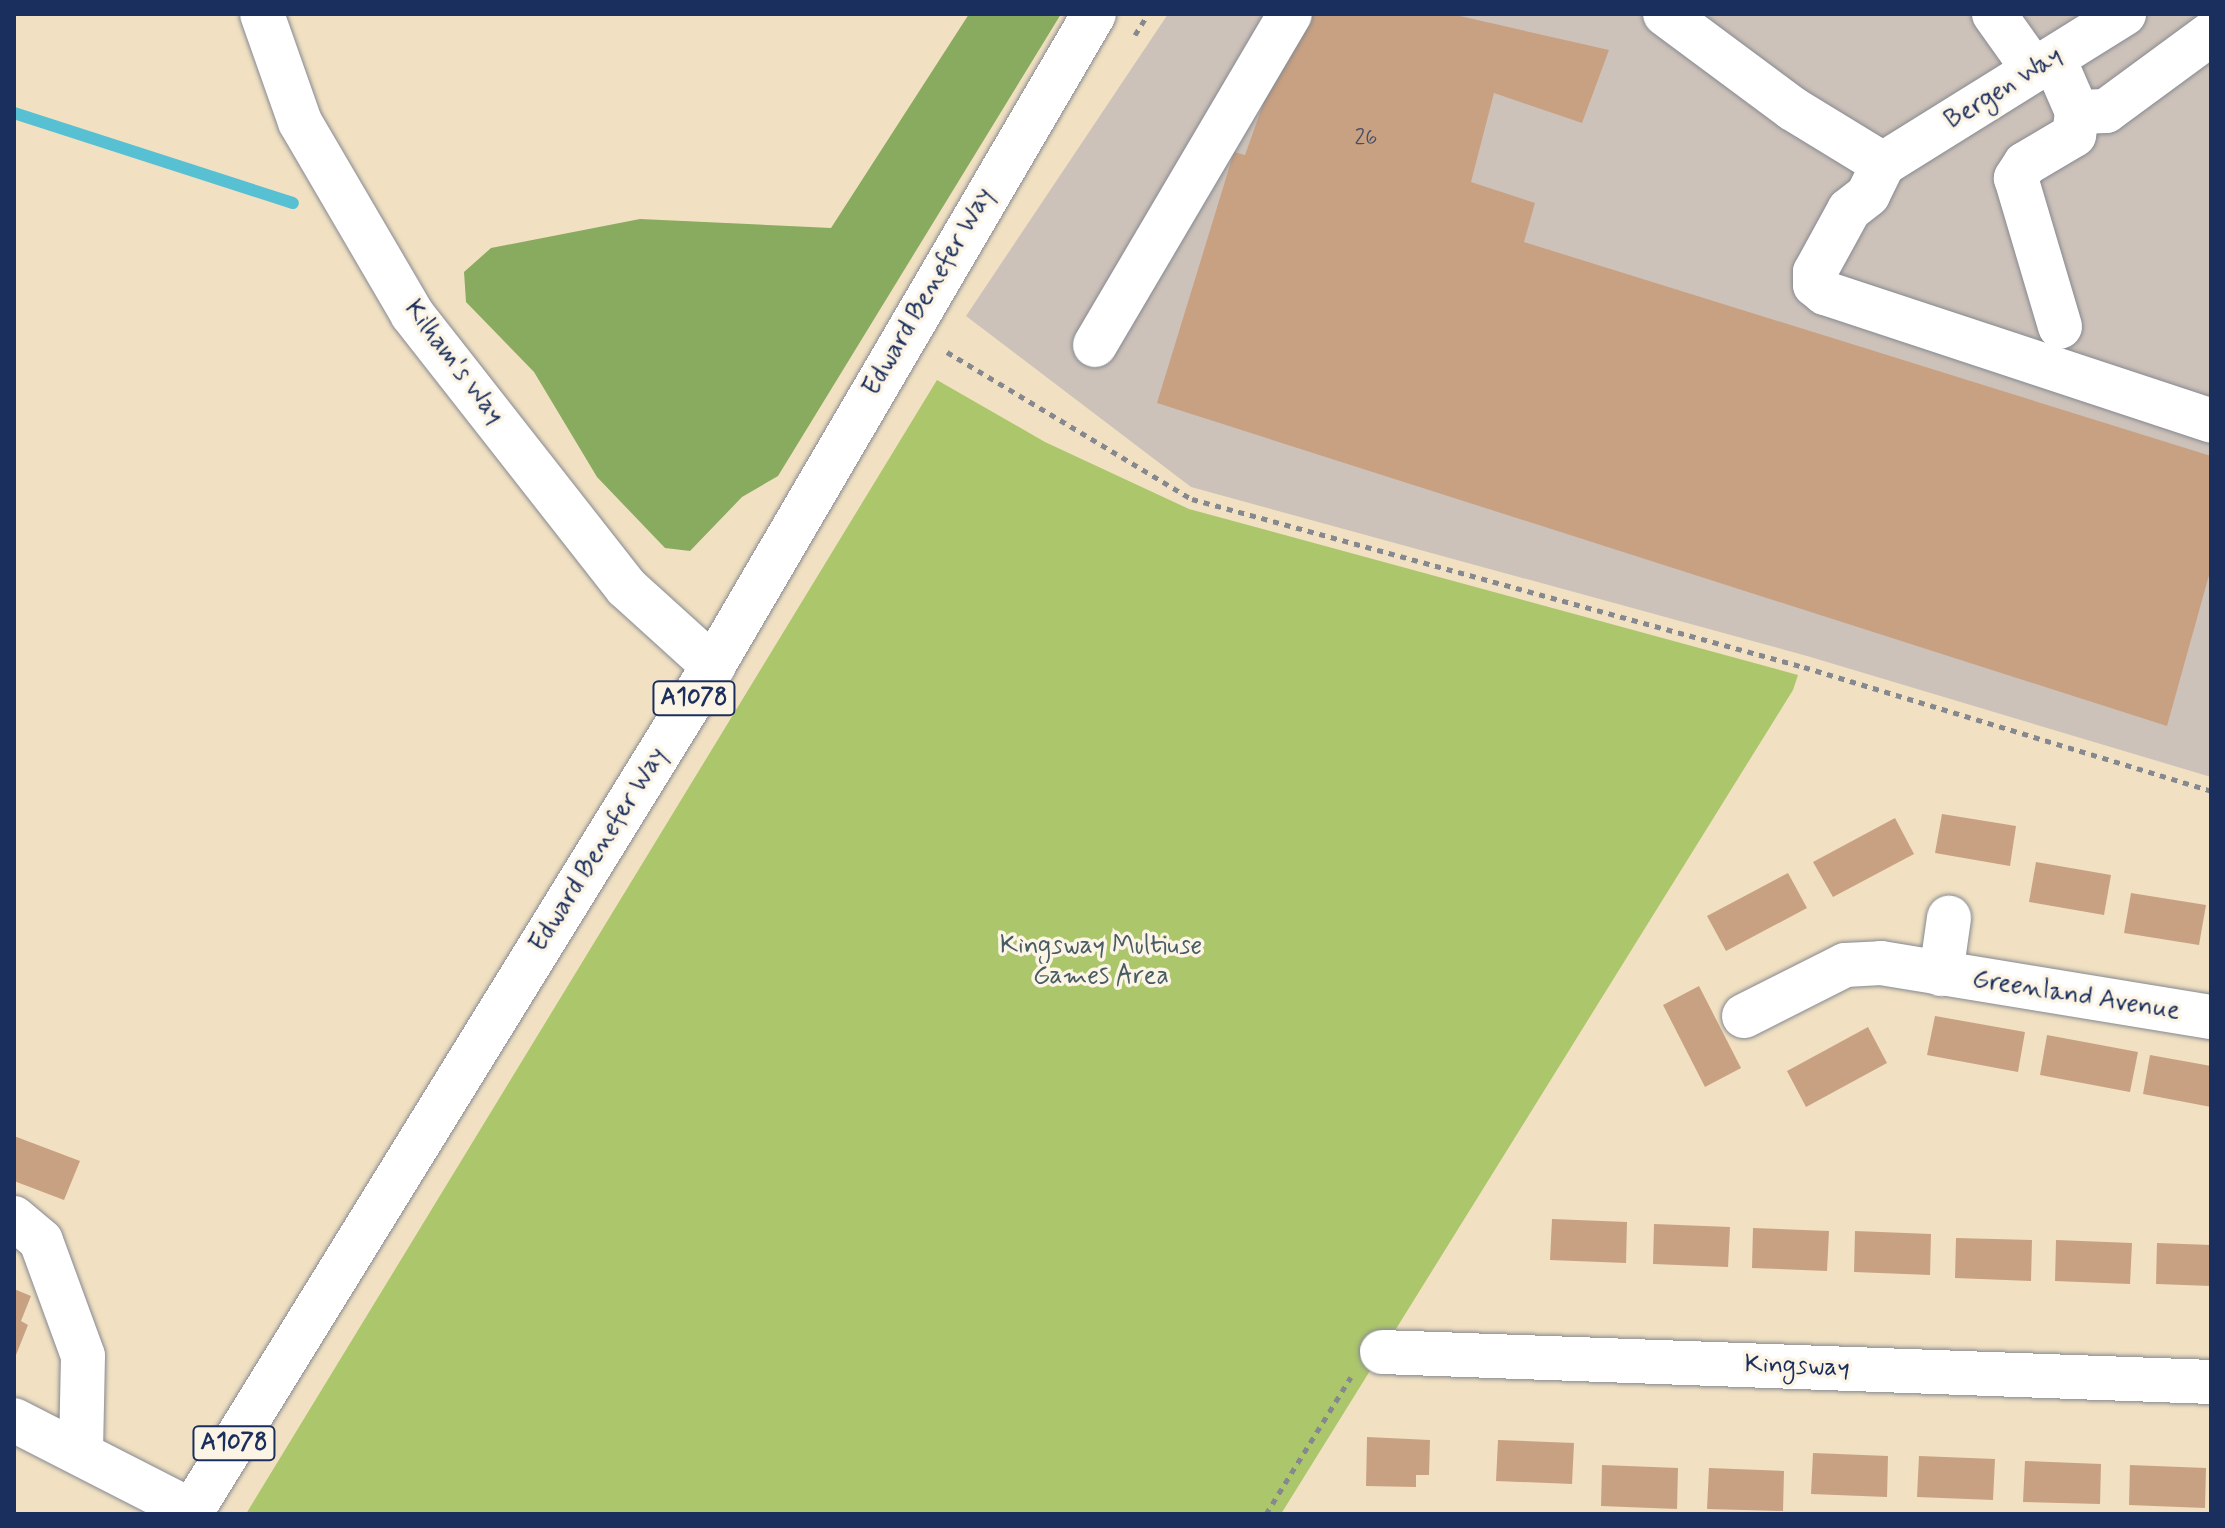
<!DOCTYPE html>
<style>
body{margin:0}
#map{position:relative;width:2225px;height:1528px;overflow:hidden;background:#f1e1c2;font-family:Mynerve,sans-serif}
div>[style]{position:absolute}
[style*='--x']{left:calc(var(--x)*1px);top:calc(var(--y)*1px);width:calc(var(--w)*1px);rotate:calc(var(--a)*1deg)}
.industrial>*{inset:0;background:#cdc2b9}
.green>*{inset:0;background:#acc66b}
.forest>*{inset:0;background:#89ab5f}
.stream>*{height:12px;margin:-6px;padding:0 6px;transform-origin:6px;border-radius:6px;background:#57c0d3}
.building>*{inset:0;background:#c8a182}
.path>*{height:5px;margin-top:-2.5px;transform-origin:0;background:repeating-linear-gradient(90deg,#868890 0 6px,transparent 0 12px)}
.roads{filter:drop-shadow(0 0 2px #868890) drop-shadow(0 0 2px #868890)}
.minor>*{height:44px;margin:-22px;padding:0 22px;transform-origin:22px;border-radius:22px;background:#fff}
.major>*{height:44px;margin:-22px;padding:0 22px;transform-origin:22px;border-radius:22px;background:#fff}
span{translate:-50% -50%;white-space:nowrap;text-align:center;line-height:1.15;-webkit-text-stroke:7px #fcf5e5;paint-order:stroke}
.number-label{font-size:22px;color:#464c67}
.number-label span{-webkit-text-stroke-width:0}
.shield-label span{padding:2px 6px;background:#fcf5e5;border:2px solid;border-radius:6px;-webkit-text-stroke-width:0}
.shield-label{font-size:24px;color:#1b2f5e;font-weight:700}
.street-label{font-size:26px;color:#1b2f5e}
.park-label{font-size:26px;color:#465c62}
.frame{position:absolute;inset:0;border:16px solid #1b2f5e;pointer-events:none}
</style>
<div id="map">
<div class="industrial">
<div style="clip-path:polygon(1168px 14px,2211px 14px,2211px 777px,1807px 656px,1191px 487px,966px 316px)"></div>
</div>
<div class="green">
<div style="clip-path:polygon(937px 380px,1045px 442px,1189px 509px,1798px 675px,1793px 690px,1281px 1514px,246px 1514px)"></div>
</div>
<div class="forest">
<div style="clip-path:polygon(969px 14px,1061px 14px,778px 476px,742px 497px,690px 551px,665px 548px,597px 477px,534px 372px,466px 302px,464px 272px,491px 248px,640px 219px,831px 228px)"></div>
</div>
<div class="stream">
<div style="--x:14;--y:113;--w:293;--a:17.9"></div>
</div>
<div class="building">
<div style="clip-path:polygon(1308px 14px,1451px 14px,1609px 50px,1582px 123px,1494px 93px,1471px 182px,1535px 203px,1524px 242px,2211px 456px,2211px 568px,2167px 726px,1157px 403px,1234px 152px,1245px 155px,1283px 48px)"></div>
<div style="clip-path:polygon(1942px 814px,2016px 826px,2010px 866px,1935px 853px)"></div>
<div style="clip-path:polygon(1895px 818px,1914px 854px,1833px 897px,1813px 862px)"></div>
<div style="clip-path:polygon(2036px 862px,2111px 875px,2104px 915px,2029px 902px)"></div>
<div style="clip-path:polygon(1788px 873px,1807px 908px,1726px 951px,1707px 916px)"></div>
<div style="clip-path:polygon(2131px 893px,2206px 905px,2199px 945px,2124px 933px)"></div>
<div style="clip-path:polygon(1699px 986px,1741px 1068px,1705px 1087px,1663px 1005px)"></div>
<div style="clip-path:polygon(1935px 1016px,2025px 1032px,2018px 1072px,1927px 1055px)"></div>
<div style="clip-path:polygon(1868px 1027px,1887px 1063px,1806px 1107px,1787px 1071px)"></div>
<div style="clip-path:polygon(2047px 1035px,2138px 1052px,2130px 1092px,2040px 1075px)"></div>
<div style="clip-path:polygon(2150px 1055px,2211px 1066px,2211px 1107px,2143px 1094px)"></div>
<div style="clip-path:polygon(14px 1136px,80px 1161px,64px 1200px,14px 1181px)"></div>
<div style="clip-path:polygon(1552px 1219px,1627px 1222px,1626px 1263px,1550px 1260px)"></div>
<div style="clip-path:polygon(1654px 1224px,1730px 1227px,1728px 1267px,1653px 1264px)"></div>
<div style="clip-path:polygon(1753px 1228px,1829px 1231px,1827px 1271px,1752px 1268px)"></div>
<div style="clip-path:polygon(1855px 1231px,1931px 1234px,1930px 1275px,1854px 1272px)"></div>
<div style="clip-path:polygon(1956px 1238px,2032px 1240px,2031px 1281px,1955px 1278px)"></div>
<div style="clip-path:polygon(2056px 1240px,2132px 1243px,2130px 1284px,2055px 1281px)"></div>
<div style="clip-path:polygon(2157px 1243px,2211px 1245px,2211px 1286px,2156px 1284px)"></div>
<div style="clip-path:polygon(14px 1289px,31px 1296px,21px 1321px,28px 1325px,14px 1360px)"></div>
<div style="clip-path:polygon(1367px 1437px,1430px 1440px,1429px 1475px,1416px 1475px,1416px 1487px,1366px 1486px)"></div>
<div style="clip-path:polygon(1498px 1440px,1574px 1443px,1572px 1484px,1496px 1481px)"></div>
<div style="clip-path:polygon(1813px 1453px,1888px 1456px,1887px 1497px,1811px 1494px)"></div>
<div style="clip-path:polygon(1919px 1456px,1995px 1459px,1993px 1500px,1917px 1497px)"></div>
<div style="clip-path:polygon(2025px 1461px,2101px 1464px,2100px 1504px,2023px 1502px)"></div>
<div style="clip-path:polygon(1602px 1465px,1678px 1468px,1677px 1509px,1601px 1506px)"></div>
<div style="clip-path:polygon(2130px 1465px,2206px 1468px,2205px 1508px,2129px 1505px)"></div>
<div style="clip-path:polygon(1709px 1468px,1784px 1471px,1783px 1511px,1707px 1509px)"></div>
</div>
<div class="path">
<div style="--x:1135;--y:35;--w:25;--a:-58"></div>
<div style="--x:947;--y:352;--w:286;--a:31"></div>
<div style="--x:1192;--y:499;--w:635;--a:15.35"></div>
<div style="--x:1804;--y:667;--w:425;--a:16.9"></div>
<div style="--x:1266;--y:1514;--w:161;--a:-58.2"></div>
</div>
<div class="roads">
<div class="minor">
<div style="--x:262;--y:14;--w:114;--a:70.6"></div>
<div style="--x:300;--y:122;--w:222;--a:59.7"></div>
<div style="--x:412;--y:314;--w:347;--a:51.9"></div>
<div style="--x:626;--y:587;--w:118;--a:42.2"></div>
<div style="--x:1665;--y:14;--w:159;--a:36.6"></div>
<div style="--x:1793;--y:109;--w:105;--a:31.4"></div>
<div style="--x:1994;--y:14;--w:69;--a:54.5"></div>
<div style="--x:2054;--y:59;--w:58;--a:66.5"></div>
<div style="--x:2077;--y:112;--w:23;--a:97"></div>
<div style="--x:2074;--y:135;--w:57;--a:149.4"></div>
<div style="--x:2025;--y:164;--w:17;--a:123"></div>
<div style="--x:2016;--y:178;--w:155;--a:73.5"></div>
<div style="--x:2077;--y:112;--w:29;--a:-2"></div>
<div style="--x:2106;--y:111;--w:130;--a:-36.3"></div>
<div style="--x:1883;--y:164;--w:34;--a:116"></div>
<div style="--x:1868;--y:195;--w:24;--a:142"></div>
<div style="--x:1849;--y:210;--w:71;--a:118.7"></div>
<div style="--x:1815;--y:272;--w:13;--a:90"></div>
<div style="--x:1815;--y:285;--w:13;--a:39"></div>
<div style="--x:1825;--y:293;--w:407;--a:18.3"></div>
<div style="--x:1883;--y:164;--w:284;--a:-31.9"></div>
<div style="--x:1095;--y:345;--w:384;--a:-59.5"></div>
<div style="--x:1941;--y:974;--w:57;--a:-81.9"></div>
<div style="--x:1744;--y:1016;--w:113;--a:-26.8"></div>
<div style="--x:1845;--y:965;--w:36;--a:-3"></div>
<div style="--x:1881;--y:963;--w:334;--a:9.3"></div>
<div style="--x:14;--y:1218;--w:35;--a:40"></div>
<div style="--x:41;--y:1241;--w:122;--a:69.9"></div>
<div style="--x:83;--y:1356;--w:96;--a:91.2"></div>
<div style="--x:1382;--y:1352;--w:830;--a:2.07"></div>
<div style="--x:14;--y:1420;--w:200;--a:27.1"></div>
</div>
<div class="major">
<div style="--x:190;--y:1514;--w:996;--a:-58.34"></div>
<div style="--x:713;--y:666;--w:755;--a:-59.7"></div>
</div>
</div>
<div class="number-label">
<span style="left:1366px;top:139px">26</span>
</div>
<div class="shield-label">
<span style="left:694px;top:698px">A1078</span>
<span style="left:234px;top:1443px">A1078</span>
</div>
<div class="street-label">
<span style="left:2004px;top:89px;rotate:-32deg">Bergen Way</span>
<span style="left:929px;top:292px;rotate:-60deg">Edward Benefer Way</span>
<span style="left:453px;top:363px;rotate:53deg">Kilham's Way</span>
<span style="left:599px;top:850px;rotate:-58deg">Edward Benefer Way</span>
<span style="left:2076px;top:996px;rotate:9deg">Greenland Avenue</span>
<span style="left:1797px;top:1367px;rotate:2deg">Kingsway</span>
</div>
<div class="park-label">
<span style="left:1101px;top:962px">Kingsway Multiuse<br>Games Area</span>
</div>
<div class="frame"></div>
</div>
